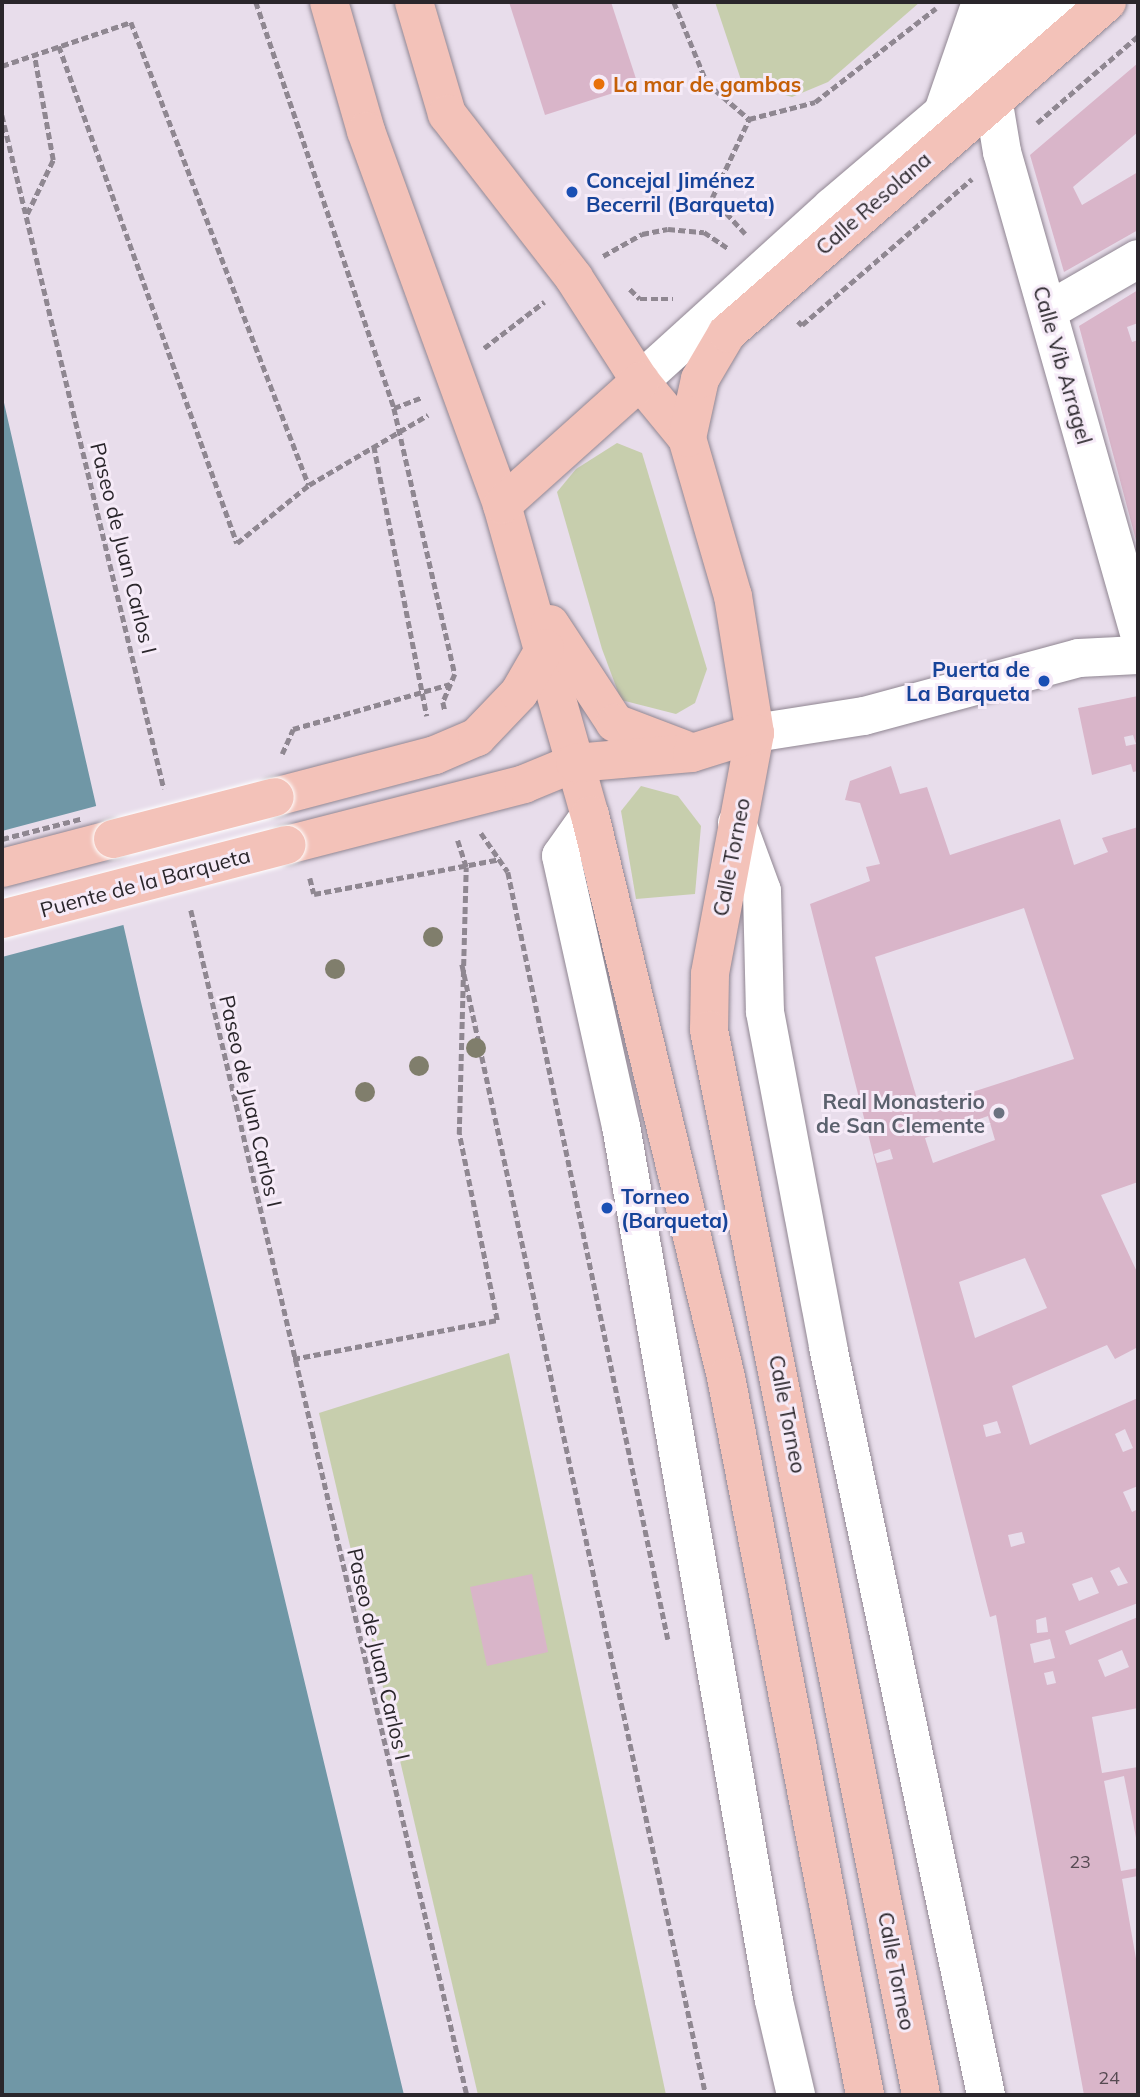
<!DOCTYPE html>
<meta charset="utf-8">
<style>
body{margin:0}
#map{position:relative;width:1140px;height:2097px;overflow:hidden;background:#e8ddeb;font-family:Mulish,sans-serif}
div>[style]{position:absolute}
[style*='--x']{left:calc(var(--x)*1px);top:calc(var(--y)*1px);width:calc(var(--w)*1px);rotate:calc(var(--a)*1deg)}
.green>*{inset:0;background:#c7cead}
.water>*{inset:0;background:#7097a6}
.pier>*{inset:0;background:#e8ddeb}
.building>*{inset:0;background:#d9b5c9}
.path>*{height:4.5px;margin-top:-2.25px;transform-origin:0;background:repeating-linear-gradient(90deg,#8f8791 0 7px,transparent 0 10.5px)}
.roads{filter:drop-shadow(0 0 2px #908692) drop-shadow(0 0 2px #908692)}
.minor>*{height:38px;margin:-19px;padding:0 19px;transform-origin:19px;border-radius:19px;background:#fff}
.major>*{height:38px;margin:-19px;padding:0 19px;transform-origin:19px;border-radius:19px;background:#f3c2b9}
.path-bridge>*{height:4.5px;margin-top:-2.25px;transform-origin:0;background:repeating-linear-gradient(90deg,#8f8791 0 7px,transparent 0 10.5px)}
.bridges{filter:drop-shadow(0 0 2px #fff) drop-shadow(0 0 2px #fff)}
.major-bridge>*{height:38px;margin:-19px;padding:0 19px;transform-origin:19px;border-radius:19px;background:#f3c2b9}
.trees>*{width:20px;height:20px;margin:-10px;border-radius:50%;background:#807e6c}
.dots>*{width:19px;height:19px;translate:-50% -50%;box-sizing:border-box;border:4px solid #f6ebf8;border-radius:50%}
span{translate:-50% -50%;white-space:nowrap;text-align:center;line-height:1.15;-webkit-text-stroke:6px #f6ebf8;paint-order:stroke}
.number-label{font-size:18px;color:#564a52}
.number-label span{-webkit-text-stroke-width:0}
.food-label{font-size:21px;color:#c56008;font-weight:700}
.left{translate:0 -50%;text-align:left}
.transit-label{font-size:21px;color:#164399;font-weight:700}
.right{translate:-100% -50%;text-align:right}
.street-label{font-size:21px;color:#2a262b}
.worship-label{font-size:21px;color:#5b616d;font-weight:700}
.frame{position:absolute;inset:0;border:4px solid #2a262b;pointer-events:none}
</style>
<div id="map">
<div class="green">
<div style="clip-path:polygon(715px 2px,920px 2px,828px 82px,792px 97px,742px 83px)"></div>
<div style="clip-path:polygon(617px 443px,642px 453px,707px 669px,695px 703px,676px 714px,621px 700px,602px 649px,557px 492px,576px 469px)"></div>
<div style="clip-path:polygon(641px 786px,678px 796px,701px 826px,695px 894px,636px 899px,621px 811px)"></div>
<div style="clip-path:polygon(509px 1353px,666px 2095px,478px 2095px,319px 1413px)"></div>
</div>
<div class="water">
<div style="clip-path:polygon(2px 394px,141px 1002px,404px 2095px,2px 2095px)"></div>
</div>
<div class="pier">
<div style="clip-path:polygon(100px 805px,127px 924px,2px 957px,2px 831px)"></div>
</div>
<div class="building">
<div style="clip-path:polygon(509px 2px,611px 2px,638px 85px,545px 115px)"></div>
<div style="clip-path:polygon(1138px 63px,1138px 132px,1073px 187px,1082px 205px,1138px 172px,1138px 230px,1064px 272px,1030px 155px)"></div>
<div style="clip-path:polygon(1138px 290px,1138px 323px,1127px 327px,1132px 342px,1138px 340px,1138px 548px,1079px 326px)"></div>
<div style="clip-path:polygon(evenodd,1138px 696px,1138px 771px,1133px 772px,1131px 764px,1092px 775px,1078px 708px,1138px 696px,1133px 735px,1136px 744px,1126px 746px,1124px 737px,1133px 735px)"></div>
<div style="clip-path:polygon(evenodd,891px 766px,900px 794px,927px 787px,950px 855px,1060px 819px,1074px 865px,1108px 852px,1102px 838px,1138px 827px,1138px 1182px,1101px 1195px,1138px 1274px,1138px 1347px,1115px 1359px,1107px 1345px,1012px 1386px,1030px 1445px,1138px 1398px,1138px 1486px,1123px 1492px,1132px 1512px,1138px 1509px,1138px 1603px,1065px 1631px,1070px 1645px,1138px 1617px,1138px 1708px,1092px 1717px,1102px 1773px,1138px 1767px,1138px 1848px,1124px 1776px,1104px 1781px,1121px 1871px,1138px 1868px,1138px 1876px,1122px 1879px,1138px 1970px,1138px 2095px,1084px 2095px,996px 1615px,990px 1617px,810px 904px,870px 881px,866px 867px,880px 864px,860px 803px,845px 800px,850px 781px,891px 766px,1024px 908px,1074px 1059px,920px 1109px,875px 957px,1024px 908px,891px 766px,988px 1116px,995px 1140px,933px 1163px,925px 1138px,988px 1116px,891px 766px,890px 1149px,893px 1159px,877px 1163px,874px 1154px,890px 1149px,891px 766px,1025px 1258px,1047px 1308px,975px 1338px,959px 1282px,1025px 1258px,891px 766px,997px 1421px,1001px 1433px,986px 1437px,983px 1425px,997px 1421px,891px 766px,1125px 1429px,1133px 1448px,1123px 1452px,1115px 1434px,1125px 1429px,891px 766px,1022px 1532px,1025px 1543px,1011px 1547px,1008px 1535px,1022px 1532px,891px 766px,1119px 1567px,1128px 1583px,1118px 1586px,1110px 1571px,1119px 1567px,891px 766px,1092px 1577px,1099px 1593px,1079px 1601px,1072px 1584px,1092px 1577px,891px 766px,1046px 1617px,1048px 1632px,1037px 1633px,1036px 1620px,1046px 1617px,891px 766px,1050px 1639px,1055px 1658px,1034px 1663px,1030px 1644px,1050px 1639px,891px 766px,1122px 1650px,1129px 1667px,1105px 1677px,1098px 1660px,1122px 1650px,891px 766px,1053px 1671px,1056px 1683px,1047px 1685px,1044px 1673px,1053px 1671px)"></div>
<div style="clip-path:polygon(532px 1574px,548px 1652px,487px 1666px,470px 1587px)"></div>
</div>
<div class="path">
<div style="--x:256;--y:2;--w:429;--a:71.2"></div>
<div style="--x:394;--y:408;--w:273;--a:77.1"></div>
<div style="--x:455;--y:674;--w:30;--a:113"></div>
<div style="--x:443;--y:702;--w:9;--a:77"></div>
<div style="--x:674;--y:2;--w:87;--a:67.8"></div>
<div style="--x:707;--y:83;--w:55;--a:40.6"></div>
<div style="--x:59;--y:46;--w:528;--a:70.3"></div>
<div style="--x:237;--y:543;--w:92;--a:-38.9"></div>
<div style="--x:2;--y:66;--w:136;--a:-18.8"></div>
<div style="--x:131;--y:22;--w:496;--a:69"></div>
<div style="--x:309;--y:485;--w:138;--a:-30.5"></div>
<div style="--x:2;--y:115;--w:693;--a:76.48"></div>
<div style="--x:1037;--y:123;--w:133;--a:-40.7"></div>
<div style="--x:27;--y:214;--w:60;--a:-64.3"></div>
<div style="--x:53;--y:160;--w:108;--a:-100.2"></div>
<div style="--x:745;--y:234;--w:49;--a:-132.5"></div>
<div style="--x:712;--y:198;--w:87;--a:-64.9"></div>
<div style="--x:749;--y:119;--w:68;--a:-14.4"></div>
<div style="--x:815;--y:102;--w:153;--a:-37.8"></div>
<div style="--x:603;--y:256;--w:45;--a:-29.4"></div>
<div style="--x:642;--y:234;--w:26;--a:-11"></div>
<div style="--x:668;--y:229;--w:36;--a:5"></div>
<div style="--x:704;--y:232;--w:30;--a:34"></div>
<div style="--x:630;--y:289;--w:14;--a:45"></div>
<div style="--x:640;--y:299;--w:33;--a:0"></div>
<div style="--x:798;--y:321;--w:6;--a:45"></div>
<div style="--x:802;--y:325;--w:224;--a:-40.7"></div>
<div style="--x:484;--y:348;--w:76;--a:-37.5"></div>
<div style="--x:394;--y:408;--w:30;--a:-21"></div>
<div style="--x:374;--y:446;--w:275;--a:78.9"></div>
<div style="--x:282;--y:754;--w:27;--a:-66"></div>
<div style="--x:293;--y:729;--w:163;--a:-16"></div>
<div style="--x:481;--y:833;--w:47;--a:55.3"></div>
<div style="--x:508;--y:872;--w:784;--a:78.22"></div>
<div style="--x:310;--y:878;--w:16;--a:76"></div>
<div style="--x:314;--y:894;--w:190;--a:-10.6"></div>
<div style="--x:191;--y:910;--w:1217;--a:76.89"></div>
<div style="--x:462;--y:964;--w:1157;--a:77.83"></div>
<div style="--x:293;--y:1359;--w:208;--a:-10.8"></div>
<div style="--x:497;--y:1320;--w:190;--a:-101.5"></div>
<div style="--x:459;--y:1134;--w:267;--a:-88.5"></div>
<div style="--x:466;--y:867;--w:28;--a:-108"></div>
</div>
<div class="roads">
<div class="minor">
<div style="--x:967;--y:65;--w:87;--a:-46.4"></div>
<div style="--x:993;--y:98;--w:55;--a:80.5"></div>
<div style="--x:1002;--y:152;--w:498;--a:74.1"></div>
<div style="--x:944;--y:109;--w:113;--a:-70.9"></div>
<div style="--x:1048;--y:311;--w:104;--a:-30"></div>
<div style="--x:640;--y:381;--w:259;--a:-42.2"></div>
<div style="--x:832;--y:207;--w:316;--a:-40.4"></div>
<div style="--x:755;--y:733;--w:110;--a:-8.9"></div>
<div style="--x:864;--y:716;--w:223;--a:-15.1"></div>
<div style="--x:1079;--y:658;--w:59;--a:-2.9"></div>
<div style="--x:590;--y:815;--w:50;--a:125.3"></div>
<div style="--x:561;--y:856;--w:277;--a:77.5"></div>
<div style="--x:621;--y:1126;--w:888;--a:80.08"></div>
<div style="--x:774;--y:2001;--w:97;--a:76.8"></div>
<div style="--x:737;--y:823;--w:72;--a:69.8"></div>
<div style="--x:762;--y:891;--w:121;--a:88.6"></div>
<div style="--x:765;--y:1012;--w:341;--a:79.3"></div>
<div style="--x:828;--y:1347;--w:765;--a:78.07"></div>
</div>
<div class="major">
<div style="--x:329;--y:2;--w:134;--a:74"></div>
<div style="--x:366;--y:131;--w:398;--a:70"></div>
<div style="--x:502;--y:505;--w:322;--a:74.2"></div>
<div style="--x:590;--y:815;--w:578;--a:76.4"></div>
<div style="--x:726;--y:1377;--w:731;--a:79.04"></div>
<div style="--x:414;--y:2;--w:117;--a:73.6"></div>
<div style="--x:447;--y:114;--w:207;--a:52.2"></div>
<div style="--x:574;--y:278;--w:122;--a:57.3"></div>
<div style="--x:640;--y:381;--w:74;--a:50.5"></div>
<div style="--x:687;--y:438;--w:165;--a:73.8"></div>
<div style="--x:733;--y:596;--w:139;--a:80.9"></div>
<div style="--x:755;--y:733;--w:245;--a:100.6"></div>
<div style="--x:710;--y:974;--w:56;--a:91"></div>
<div style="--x:709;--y:1030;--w:1086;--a:78.74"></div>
<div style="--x:687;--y:438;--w:60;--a:-77.6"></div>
<div style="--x:700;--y:379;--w:53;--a:-59.6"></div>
<div style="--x:727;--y:333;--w:504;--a:-41.06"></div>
<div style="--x:502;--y:505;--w:186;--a:-41.9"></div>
<div style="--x:550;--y:624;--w:118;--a:56.7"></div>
<div style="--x:615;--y:723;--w:73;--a:20.9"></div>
<div style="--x:275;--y:797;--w:165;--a:-14.7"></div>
<div style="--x:435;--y:755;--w:46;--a:-23.2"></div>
<div style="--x:477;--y:737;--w:61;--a:-46.3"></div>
<div style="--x:519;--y:693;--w:52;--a:-60"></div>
<div style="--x:287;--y:845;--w:245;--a:-14.4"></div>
<div style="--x:524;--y:784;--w:55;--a:-22.4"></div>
<div style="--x:575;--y:763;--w:117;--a:-4.9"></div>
<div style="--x:692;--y:753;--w:66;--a:-17.6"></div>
<div style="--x:2;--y:868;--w:115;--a:-14.6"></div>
</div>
</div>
<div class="path-bridge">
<div style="--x:2;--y:839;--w:81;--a:-14.4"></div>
</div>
<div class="bridges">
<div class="major-bridge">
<div style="--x:113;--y:839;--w:167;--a:-14.5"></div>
<div style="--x:2;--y:919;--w:294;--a:-14.6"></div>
</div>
</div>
<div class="trees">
<div style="left:433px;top:937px"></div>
<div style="left:335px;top:969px"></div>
<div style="left:476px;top:1048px"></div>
<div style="left:419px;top:1066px"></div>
<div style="left:365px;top:1092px"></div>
</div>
<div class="dots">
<div style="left:599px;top:84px;background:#e8710a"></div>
<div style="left:572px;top:192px;background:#1a4fb4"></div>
<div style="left:1044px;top:681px;background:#1a4fb4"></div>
<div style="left:999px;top:1113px;background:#6b7280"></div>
<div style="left:607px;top:1208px;background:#1a4fb4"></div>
</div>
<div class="number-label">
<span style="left:1080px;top:1862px">23</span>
<span style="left:1109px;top:2078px">24</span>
</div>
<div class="food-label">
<span class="left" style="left:613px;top:84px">La mar de gambas</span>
</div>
<div class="transit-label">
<span class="left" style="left:586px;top:192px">Concejal Jiménez<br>Becerril (Barqueta)</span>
<span class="right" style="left:1030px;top:681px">Puerta de<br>La Barqueta</span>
<span class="left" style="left:621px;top:1208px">Torneo<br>(Barqueta)</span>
</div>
<div class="street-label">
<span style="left:873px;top:203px;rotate:-41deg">Calle Resolana</span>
<span style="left:1063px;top:365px;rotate:74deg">Calle Vib Arragel</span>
<span style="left:124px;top:548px;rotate:76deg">Paseo de Juan Carlos I</span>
<span style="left:731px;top:857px;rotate:-79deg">Calle Torneo</span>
<span style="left:145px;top:882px;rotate:-15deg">Puente de la Barqueta</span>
<span style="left:251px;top:1101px;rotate:77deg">Paseo de Juan Carlos I</span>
<span style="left:788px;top:1414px;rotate:79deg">Calle Torneo</span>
<span style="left:379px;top:1654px;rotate:77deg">Paseo de Juan Carlos I</span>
<span style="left:897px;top:1971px;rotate:79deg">Calle Torneo</span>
</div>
<div class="worship-label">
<span class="right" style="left:985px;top:1113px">Real Monasterio<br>de San Clemente</span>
</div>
<div class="frame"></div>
</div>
